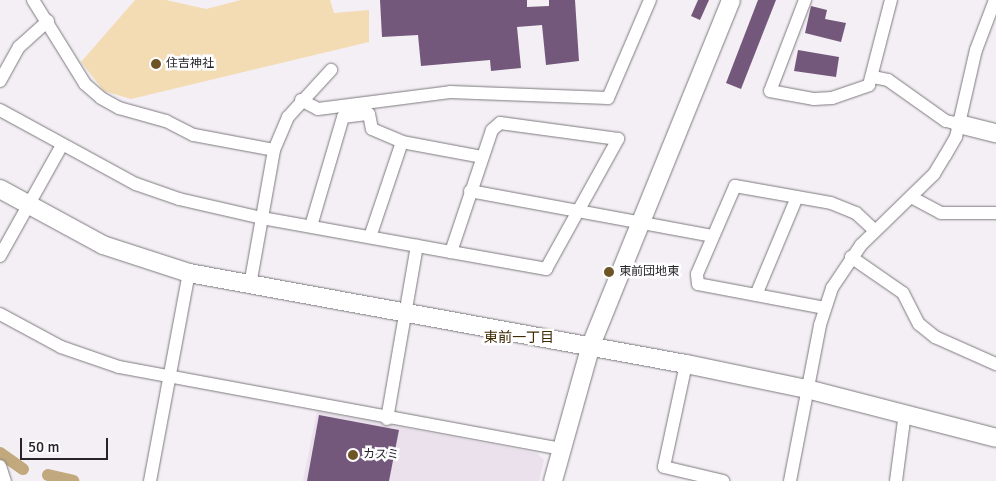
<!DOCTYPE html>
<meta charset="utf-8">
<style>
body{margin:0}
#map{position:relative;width:996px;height:481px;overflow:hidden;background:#f3eff4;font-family:Signika,"Noto Sans JP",sans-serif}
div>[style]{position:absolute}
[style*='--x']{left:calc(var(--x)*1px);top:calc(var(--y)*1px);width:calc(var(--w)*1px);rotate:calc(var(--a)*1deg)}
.built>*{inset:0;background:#eae1ec}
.green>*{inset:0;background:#f3dcb4}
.canal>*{height:12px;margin:-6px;padding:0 6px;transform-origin:6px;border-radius:6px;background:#c1a87d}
.building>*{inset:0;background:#74587b}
.roads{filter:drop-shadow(0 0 1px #7d797e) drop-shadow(0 0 1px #7d797e)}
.street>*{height:12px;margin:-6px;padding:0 6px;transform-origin:6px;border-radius:6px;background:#fff}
.secondary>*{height:18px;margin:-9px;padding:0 9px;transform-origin:9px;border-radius:9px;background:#fff}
.dots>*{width:14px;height:14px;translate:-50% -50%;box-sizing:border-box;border:2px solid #fefdff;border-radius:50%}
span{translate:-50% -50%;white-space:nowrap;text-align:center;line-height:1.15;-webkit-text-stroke:5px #fefdff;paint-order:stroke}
.poi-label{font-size:12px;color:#262426}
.left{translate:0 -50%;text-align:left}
.neighbourhood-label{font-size:14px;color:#3e2b03}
.scale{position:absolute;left:20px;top:438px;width:88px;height:22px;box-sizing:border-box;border:2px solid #262426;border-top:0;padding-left:6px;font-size:15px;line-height:18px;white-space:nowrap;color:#262426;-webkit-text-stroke:4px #fefdff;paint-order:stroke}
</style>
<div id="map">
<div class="built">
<div style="clip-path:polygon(317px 411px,537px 453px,544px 460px,539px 481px,303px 481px)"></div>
</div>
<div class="green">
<div style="clip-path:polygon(135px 0,166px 0,206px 9px,241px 0,330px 0,334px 13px,369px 10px,369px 42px,131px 99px,104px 91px,81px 62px)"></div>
</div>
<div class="canal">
<div style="--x:0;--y:453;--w:28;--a:35"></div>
<div style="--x:48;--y:475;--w:26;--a:13"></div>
</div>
<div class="building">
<div style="clip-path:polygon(380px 0,527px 0,527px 7px,549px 6px,549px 0,575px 0,579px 61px,546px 65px,542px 25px,517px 27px,521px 68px,491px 71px,490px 60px,421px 66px,418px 35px,382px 37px)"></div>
<div style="clip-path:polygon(698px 0,709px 0,700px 20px,691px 16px)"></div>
<div style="clip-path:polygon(758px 0,776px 0,741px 89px,726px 83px)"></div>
<div style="clip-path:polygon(811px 6px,827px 10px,825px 19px,846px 23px,841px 42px,805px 33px)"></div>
<div style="clip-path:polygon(798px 50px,839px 57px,836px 77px,794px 71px)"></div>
<div style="clip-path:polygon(319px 415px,399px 430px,389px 481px,307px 481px)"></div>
</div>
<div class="roads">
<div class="street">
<div style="--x:33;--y:0;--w:99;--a:58.2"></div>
<div style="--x:85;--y:84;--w:21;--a:41"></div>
<div style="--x:101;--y:98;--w:21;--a:29"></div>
<div style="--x:119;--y:108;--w:49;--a:15.5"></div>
<div style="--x:166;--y:121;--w:31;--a:27"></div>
<div style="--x:194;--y:135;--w:81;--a:10.6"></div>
<div style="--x:805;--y:0;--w:97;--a:111"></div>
<div style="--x:770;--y:91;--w:45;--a:10.3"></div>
<div style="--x:814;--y:99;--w:18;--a:-3"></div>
<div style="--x:832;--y:98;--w:39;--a:-19"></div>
<div style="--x:869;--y:85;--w:88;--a:-75.5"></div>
<div style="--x:873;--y:77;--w:15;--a:11"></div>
<div style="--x:888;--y:80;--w:71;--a:35.3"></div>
<div style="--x:946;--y:121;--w:13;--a:13"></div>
<div style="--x:0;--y:81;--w:39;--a:-61"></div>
<div style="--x:19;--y:47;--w:39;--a:-42"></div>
<div style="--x:301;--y:100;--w:19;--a:28"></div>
<div style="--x:318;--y:109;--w:133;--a:-7.3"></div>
<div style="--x:450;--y:92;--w:158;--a:2.2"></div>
<div style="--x:608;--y:98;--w:107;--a:-66.8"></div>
<div style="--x:0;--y:110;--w:155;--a:28.6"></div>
<div style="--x:136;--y:184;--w:46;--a:19.2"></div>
<div style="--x:179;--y:199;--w:85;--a:12.9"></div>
<div style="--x:262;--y:218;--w:192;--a:10.2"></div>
<div style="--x:451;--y:252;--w:97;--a:10.1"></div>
<div style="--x:546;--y:269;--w:149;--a:-61"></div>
<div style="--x:618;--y:139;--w:119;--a:-172.3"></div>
<div style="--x:500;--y:123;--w:11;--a:139"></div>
<div style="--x:492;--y:130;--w:129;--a:108.6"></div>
<div style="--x:470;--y:191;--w:246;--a:10.5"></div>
<div style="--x:911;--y:197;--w:34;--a:28"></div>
<div style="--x:941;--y:213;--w:55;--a:0"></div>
<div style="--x:311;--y:226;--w:114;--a:-73.6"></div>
<div style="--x:343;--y:117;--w:26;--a:-7"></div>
<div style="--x:369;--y:114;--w:15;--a:79"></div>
<div style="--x:372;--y:129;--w:33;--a:23"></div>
<div style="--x:402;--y:142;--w:81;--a:10.6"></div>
<div style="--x:370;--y:237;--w:100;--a:-71.4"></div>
<div style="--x:0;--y:256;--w:127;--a:-60.8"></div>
<div style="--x:851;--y:257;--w:63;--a:34.7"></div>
<div style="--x:903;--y:293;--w:35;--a:63"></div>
<div style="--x:919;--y:324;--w:21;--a:39"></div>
<div style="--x:935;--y:337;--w:67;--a:23.9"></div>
<div style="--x:250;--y:285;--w:137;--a:-79.9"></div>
<div style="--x:274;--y:150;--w:36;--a:-67"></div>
<div style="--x:288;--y:117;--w:64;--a:-47.5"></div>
<div style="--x:756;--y:295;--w:106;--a:-67.3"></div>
<div style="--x:825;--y:308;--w:129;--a:-169.3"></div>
<div style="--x:698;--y:284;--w:10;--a:-96"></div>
<div style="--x:697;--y:274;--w:96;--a:-66.6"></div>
<div style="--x:735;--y:186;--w:97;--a:10"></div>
<div style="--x:831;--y:203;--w:27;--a:22"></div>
<div style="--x:856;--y:213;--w:25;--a:43"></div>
<div style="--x:0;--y:314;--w:69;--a:28.4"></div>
<div style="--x:61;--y:347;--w:61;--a:19"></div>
<div style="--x:119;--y:367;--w:449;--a:10.5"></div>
<div style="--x:686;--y:364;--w:105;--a:102.1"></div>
<div style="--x:664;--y:467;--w:61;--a:13.3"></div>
<div style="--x:387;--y:419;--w:176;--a:-80.2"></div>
<div style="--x:0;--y:466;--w:16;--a:72"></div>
<div style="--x:150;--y:481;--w:212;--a:-79.4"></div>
<div style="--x:790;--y:481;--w:159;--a:-79.1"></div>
<div style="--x:820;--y:325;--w:39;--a:-72"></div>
<div style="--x:832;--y:288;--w:52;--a:-56"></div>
<div style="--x:861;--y:245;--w:102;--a:-44.2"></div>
<div style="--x:934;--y:174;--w:21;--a:-59"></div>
<div style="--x:945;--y:156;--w:22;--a:-60"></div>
<div style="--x:956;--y:137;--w:89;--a:-77.1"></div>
<div style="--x:976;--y:50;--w:53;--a:-69.2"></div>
<div style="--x:896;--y:481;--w:69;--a:-82.5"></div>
</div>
<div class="secondary">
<div style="--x:959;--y:124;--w:38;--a:14"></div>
<div style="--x:0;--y:189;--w:117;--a:28.5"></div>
<div style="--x:103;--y:245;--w:90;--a:18"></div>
<div style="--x:189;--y:273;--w:505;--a:10.38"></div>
<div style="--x:686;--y:364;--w:124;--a:11.7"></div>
<div style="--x:807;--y:389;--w:195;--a:14.5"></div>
<div style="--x:553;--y:481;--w:141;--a:-74.4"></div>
<div style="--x:591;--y:345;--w:372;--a:-67.9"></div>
</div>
</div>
<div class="dots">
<div style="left:156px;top:64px;background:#6e5526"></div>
<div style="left:609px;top:272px;background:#6e5526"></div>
<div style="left:353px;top:455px;background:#6e5526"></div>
</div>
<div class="poi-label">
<span class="left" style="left:166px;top:64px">住吉神社</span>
<span class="left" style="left:619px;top:272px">東前団地東</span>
<span class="left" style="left:363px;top:455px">カスミ</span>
</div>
<div class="neighbourhood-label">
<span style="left:519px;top:338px">東前一丁目</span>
</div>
<div class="scale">50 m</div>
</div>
